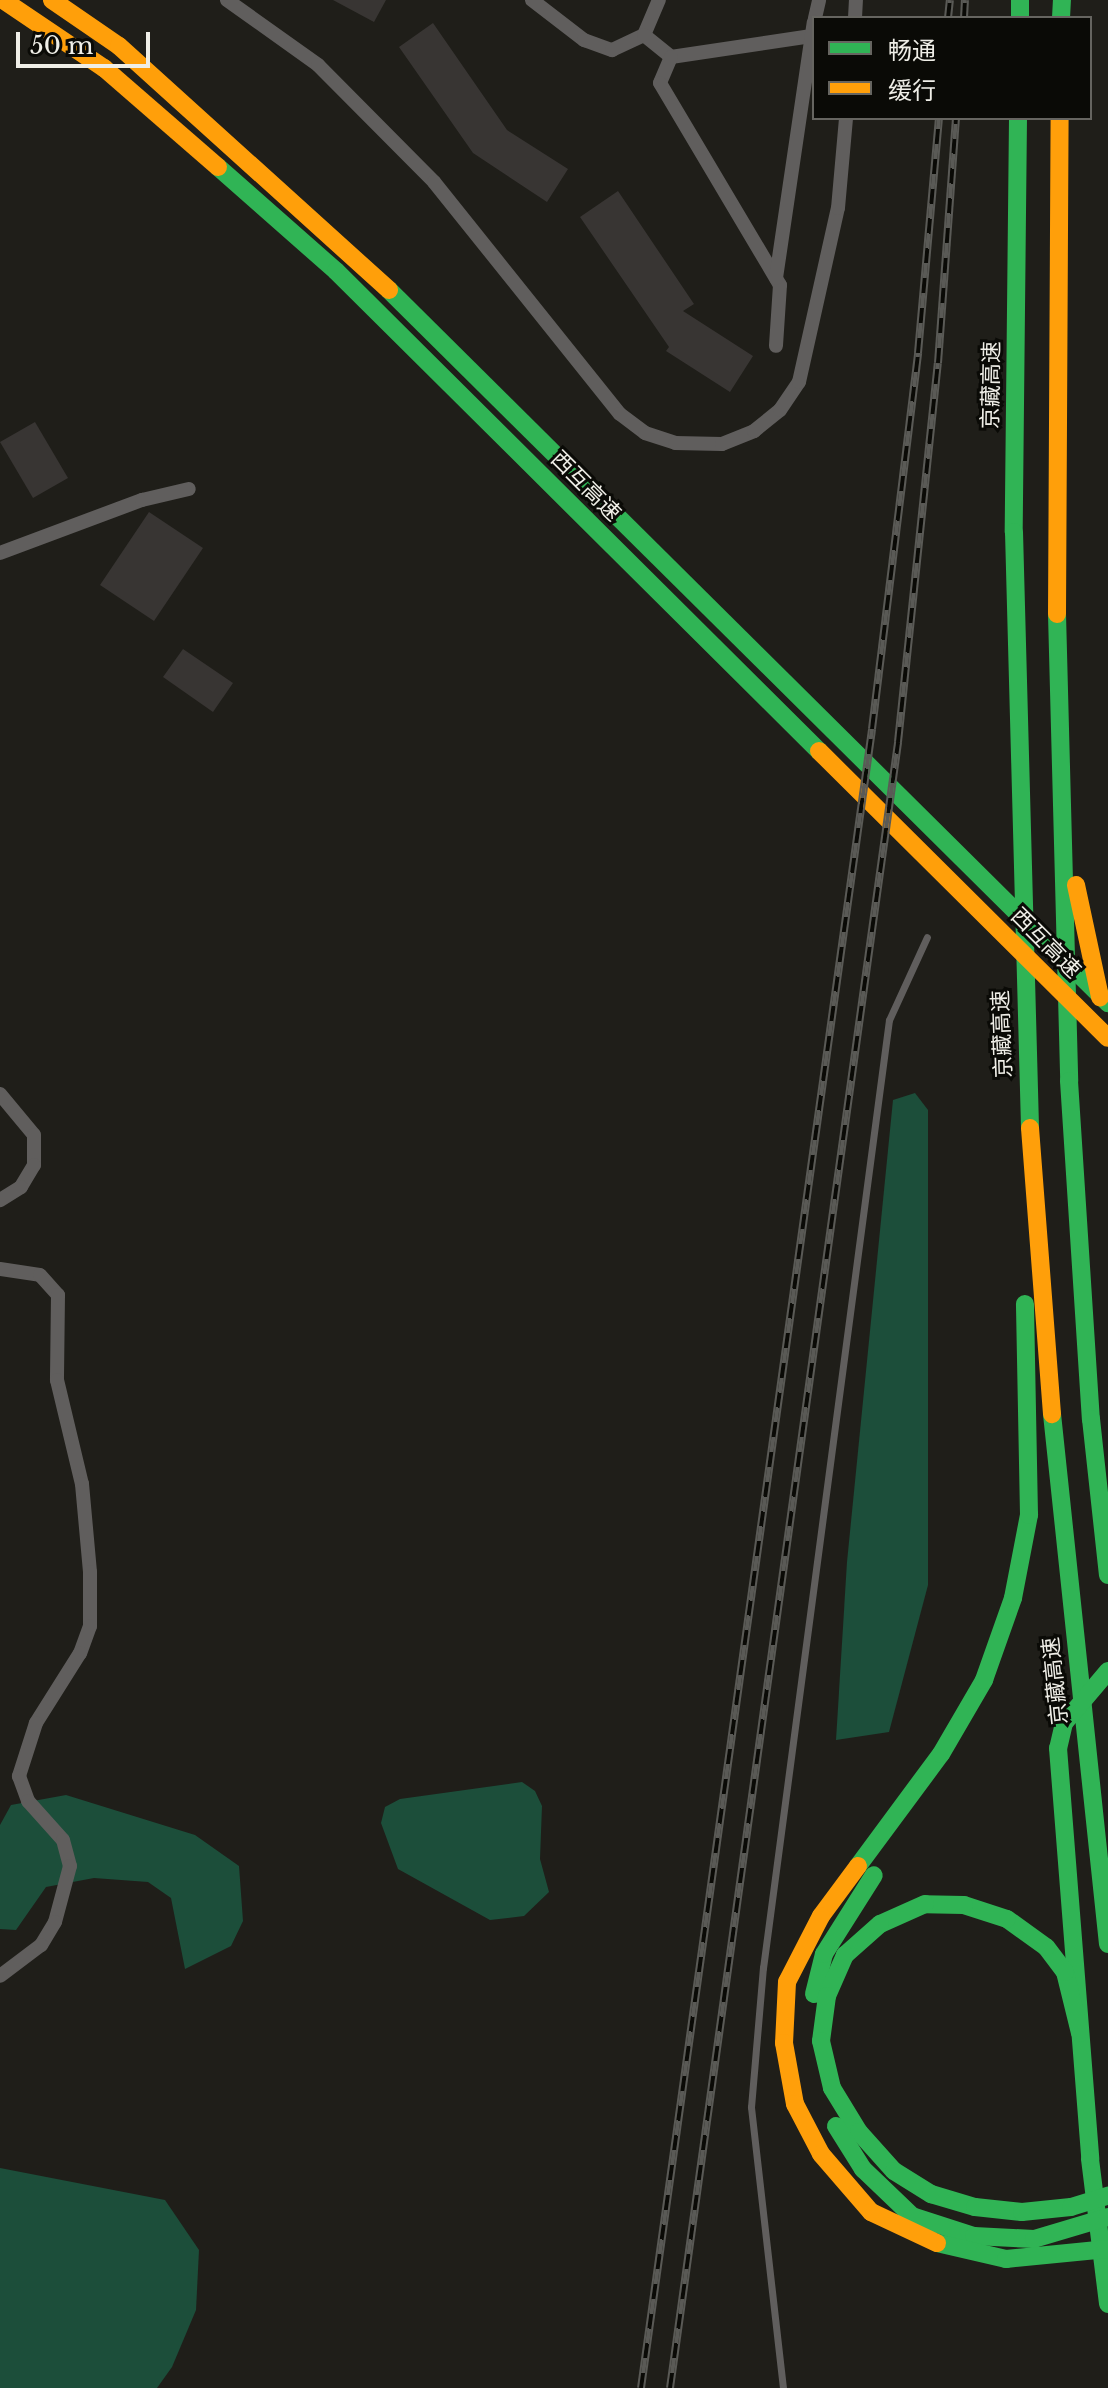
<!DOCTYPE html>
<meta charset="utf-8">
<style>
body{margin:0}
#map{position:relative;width:1108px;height:2388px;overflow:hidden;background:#1f1e19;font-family:"Libre Baskerville","Noto Sans SC",serif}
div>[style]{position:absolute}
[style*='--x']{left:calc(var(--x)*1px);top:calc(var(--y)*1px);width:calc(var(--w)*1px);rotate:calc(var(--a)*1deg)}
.forest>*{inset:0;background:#1c4e3a}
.building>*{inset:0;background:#383533}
.lane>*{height:7px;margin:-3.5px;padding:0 3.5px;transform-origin:3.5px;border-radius:3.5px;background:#605e5d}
.street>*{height:14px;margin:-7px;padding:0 7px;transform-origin:7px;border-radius:7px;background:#605e5d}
.fast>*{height:18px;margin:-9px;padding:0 9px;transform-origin:9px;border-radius:9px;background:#30b455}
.slow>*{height:18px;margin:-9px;padding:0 9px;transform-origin:9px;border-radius:9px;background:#ff9f0a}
.rail>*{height:8px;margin-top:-4px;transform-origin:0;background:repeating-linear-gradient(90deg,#0a0a06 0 15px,#5a5a56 0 30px);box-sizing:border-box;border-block:2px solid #5a5a56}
span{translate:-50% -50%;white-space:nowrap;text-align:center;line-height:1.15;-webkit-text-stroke:6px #0a0a06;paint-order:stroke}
.street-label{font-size:22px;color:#efeee7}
.legend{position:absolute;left:812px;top:16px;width:280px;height:104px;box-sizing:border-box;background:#0a0a06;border:2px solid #666560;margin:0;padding:10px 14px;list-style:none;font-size:24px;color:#efeee7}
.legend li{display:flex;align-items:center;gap:16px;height:40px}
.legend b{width:40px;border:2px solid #666560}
.scale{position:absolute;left:16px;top:32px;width:134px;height:36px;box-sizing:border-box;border:4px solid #efeee7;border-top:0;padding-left:10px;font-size:24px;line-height:28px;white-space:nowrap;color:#efeee7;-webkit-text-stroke:6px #0a0a06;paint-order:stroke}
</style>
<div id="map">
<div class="forest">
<div style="clip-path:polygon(915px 1093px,928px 1110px,928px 1585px,889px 1732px,836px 1740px,847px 1562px,893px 1100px)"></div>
<div style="clip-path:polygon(522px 1782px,535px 1791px,542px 1806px,540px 1859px,549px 1892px,524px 1916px,490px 1920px,398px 1869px,381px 1823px,385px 1807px,400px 1799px)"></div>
<div style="clip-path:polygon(66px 1795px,195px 1835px,239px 1866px,243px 1921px,231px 1946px,185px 1969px,171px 1898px,148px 1882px,94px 1878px,46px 1887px,16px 1930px,0 1929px,0 1825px,11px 1805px)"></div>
<div style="clip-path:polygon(0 2168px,165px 2200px,199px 2250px,196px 2310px,172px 2367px,157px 2388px,0 2388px)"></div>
</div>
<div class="building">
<div style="clip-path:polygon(333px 0,386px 0,374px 22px)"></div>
<div style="clip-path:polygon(433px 23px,507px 130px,568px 169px,547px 202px,473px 153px,399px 47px)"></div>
<div style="clip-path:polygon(618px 191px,694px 304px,683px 311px,753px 356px,730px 392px,666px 351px,669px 347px,580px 217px)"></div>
<div style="clip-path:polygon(35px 422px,68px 478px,33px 498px,0 442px)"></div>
<div style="clip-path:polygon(149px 512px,203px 548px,154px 621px,100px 585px)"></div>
<div style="clip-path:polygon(183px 649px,233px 683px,213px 712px,163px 677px)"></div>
</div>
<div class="lane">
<div style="--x:783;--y:2388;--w:283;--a:-96.5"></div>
<div style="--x:751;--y:2107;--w:140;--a:-85.1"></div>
<div style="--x:763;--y:1968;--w:956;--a:-82.43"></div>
<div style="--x:889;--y:1020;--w:91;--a:-65.4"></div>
</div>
<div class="street">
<div style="--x:227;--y:0;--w:112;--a:35.5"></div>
<div style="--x:318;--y:65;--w:165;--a:45.2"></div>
<div style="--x:434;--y:182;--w:297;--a:51.3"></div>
<div style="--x:620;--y:414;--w:31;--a:37"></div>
<div style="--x:645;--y:433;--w:32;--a:18"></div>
<div style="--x:675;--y:443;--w:47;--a:1.2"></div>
<div style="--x:722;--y:444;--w:35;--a:-22"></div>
<div style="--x:754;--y:431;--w:33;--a:-39"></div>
<div style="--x:780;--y:410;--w:34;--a:-56"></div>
<div style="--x:799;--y:382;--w:178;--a:-77.4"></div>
<div style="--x:838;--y:208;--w:90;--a:-84.9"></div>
<div style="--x:532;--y:0;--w:66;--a:37.6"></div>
<div style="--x:584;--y:40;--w:30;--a:20"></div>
<div style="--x:612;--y:50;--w:35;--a:-25"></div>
<div style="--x:644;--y:35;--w:38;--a:-67"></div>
<div style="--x:815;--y:18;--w:18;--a:-77"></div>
<div style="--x:855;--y:18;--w:18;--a:-87"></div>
<div style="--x:644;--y:35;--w:35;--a:39"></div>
<div style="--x:671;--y:57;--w:142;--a:-8.5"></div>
<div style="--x:671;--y:57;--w:28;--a:113"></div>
<div style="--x:660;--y:83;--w:235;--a:59.3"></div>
<div style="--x:780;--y:285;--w:61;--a:93.8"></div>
<div style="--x:776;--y:278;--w:259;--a:-81.6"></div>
<div style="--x:0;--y:553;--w:152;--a:-20.5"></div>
<div style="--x:142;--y:500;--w:48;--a:-13.2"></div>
<div style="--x:0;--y:1094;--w:53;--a:50.3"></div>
<div style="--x:34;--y:1135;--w:30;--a:90"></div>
<div style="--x:34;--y:1165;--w:26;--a:121"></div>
<div style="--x:21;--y:1187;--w:25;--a:148"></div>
<div style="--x:0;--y:1269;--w:40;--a:8.5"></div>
<div style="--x:40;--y:1275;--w:27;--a:48"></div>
<div style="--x:58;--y:1295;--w:85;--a:90.7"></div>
<div style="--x:57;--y:1380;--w:107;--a:76.5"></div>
<div style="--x:82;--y:1484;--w:88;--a:84.8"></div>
<div style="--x:90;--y:1572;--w:54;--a:90"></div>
<div style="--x:90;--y:1626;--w:29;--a:110"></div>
<div style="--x:80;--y:1653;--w:83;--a:122.2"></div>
<div style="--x:36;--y:1723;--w:56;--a:107.8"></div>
<div style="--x:19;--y:1776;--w:27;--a:70"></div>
<div style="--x:28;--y:1801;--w:52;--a:48.1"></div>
<div style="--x:63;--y:1840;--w:27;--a:75"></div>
<div style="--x:70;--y:1866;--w:58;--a:105"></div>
<div style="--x:55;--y:1922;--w:27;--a:121"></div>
<div style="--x:41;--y:1945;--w:51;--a:142.9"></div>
</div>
<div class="fast">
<div style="--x:1020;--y:0;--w:18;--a:90"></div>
<div style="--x:1061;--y:18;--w:18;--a:-87"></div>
<div style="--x:1018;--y:118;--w:414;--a:90.6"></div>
<div style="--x:1014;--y:532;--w:596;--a:88.46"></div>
<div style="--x:218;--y:167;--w:157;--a:41.4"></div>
<div style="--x:336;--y:271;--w:681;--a:44.82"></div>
<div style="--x:389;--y:290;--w:1013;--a:44.76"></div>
<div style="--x:1057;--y:614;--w:467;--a:88.5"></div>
<div style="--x:1069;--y:1081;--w:339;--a:86.3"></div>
<div style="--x:1091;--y:1419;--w:157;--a:83.8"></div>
<div style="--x:1052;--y:1414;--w:533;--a:83.97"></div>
<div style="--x:1108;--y:1671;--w:68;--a:130.2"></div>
<div style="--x:1064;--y:1723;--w:26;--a:103"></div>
<div style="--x:1058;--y:1748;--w:412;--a:85.5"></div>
<div style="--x:1090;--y:2159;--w:146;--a:82.9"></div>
<div style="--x:858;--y:1866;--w:139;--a:-53.5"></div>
<div style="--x:941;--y:1754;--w:86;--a:-59.8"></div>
<div style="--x:984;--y:1680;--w:87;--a:-70.5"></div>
<div style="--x:1013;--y:1598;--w:85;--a:-79.1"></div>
<div style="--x:1029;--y:1515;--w:211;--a:-91.1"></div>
<div style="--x:814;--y:1994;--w:41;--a:-76"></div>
<div style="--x:824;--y:1954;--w:93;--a:-57.7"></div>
<div style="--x:1080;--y:2033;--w:63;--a:-103.8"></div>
<div style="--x:1065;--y:1972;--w:31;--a:-127"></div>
<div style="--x:1046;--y:1947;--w:48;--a:-144.3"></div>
<div style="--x:1007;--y:1919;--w:45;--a:-162"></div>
<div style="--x:964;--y:1905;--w:39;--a:-179"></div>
<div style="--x:925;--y:1904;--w:49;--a:156"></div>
<div style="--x:880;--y:1924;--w:47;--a:138.5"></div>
<div style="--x:845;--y:1955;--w:45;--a:113.7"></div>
<div style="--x:827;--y:1996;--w:45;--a:97.6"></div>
<div style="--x:821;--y:2041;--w:48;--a:76.8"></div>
<div style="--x:832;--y:2088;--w:52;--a:58.5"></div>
<div style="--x:859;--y:2132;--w:52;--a:48.1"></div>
<div style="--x:894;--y:2171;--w:44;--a:31.9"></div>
<div style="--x:931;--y:2194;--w:46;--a:16.5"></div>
<div style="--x:975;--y:2207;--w:47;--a:6.1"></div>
<div style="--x:1022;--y:2212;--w:49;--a:-5.8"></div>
<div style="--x:1071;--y:2207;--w:39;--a:-17"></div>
<div style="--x:836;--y:2126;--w:51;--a:57.9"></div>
<div style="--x:863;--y:2169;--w:68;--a:43.8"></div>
<div style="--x:912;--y:2216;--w:65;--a:17.9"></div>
<div style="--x:974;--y:2236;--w:60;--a:2.9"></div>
<div style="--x:1034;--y:2239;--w:77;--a:-16.6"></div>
<div style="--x:937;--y:2243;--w:71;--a:13.1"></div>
<div style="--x:1006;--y:2259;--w:102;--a:-5.6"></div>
</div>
<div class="slow">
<div style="--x:3;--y:0;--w:122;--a:34"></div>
<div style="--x:104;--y:68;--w:151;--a:41"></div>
<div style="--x:52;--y:0;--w:81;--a:34.5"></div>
<div style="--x:119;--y:46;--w:364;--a:42.1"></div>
<div style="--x:1057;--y:614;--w:496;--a:-89.7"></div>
<div style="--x:819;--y:751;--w:407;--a:44.8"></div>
<div style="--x:1076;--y:885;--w:115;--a:77.9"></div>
<div style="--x:1030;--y:1128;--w:287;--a:85.6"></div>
<div style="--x:858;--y:1866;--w:62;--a:126.5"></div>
<div style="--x:821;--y:1916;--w:74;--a:117.3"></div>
<div style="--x:787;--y:1982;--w:61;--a:92.8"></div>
<div style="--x:784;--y:2043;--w:62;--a:79.8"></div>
<div style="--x:795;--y:2104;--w:56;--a:62.5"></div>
<div style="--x:821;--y:2154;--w:77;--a:49.2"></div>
<div style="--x:871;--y:2212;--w:73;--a:25.2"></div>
</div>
<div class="rail">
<div style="--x:948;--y:18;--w:18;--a:-84"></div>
<div style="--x:964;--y:18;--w:18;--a:-87"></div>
<div style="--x:641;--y:2388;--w:1675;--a:-82.07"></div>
<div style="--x:872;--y:729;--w:379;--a:-83"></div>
<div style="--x:918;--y:353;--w:236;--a:-84.9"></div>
<div style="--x:670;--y:2388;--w:1662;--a:-82.11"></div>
<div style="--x:898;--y:742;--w:381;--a:-84"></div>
<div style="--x:938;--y:363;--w:246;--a:-85.8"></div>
</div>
<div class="street-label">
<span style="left:991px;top:385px;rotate:-89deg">京藏高速</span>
<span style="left:586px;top:486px;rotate:45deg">西互高速</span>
<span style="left:1046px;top:943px;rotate:45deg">西互高速</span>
<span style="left:1002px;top:1034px;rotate:-92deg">京藏高速</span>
<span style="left:1055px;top:1681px;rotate:-96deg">京藏高速</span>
</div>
<ul class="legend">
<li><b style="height:10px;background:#30b455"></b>畅通</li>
<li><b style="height:10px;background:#ff9f0a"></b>缓行</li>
</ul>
<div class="scale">50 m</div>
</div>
